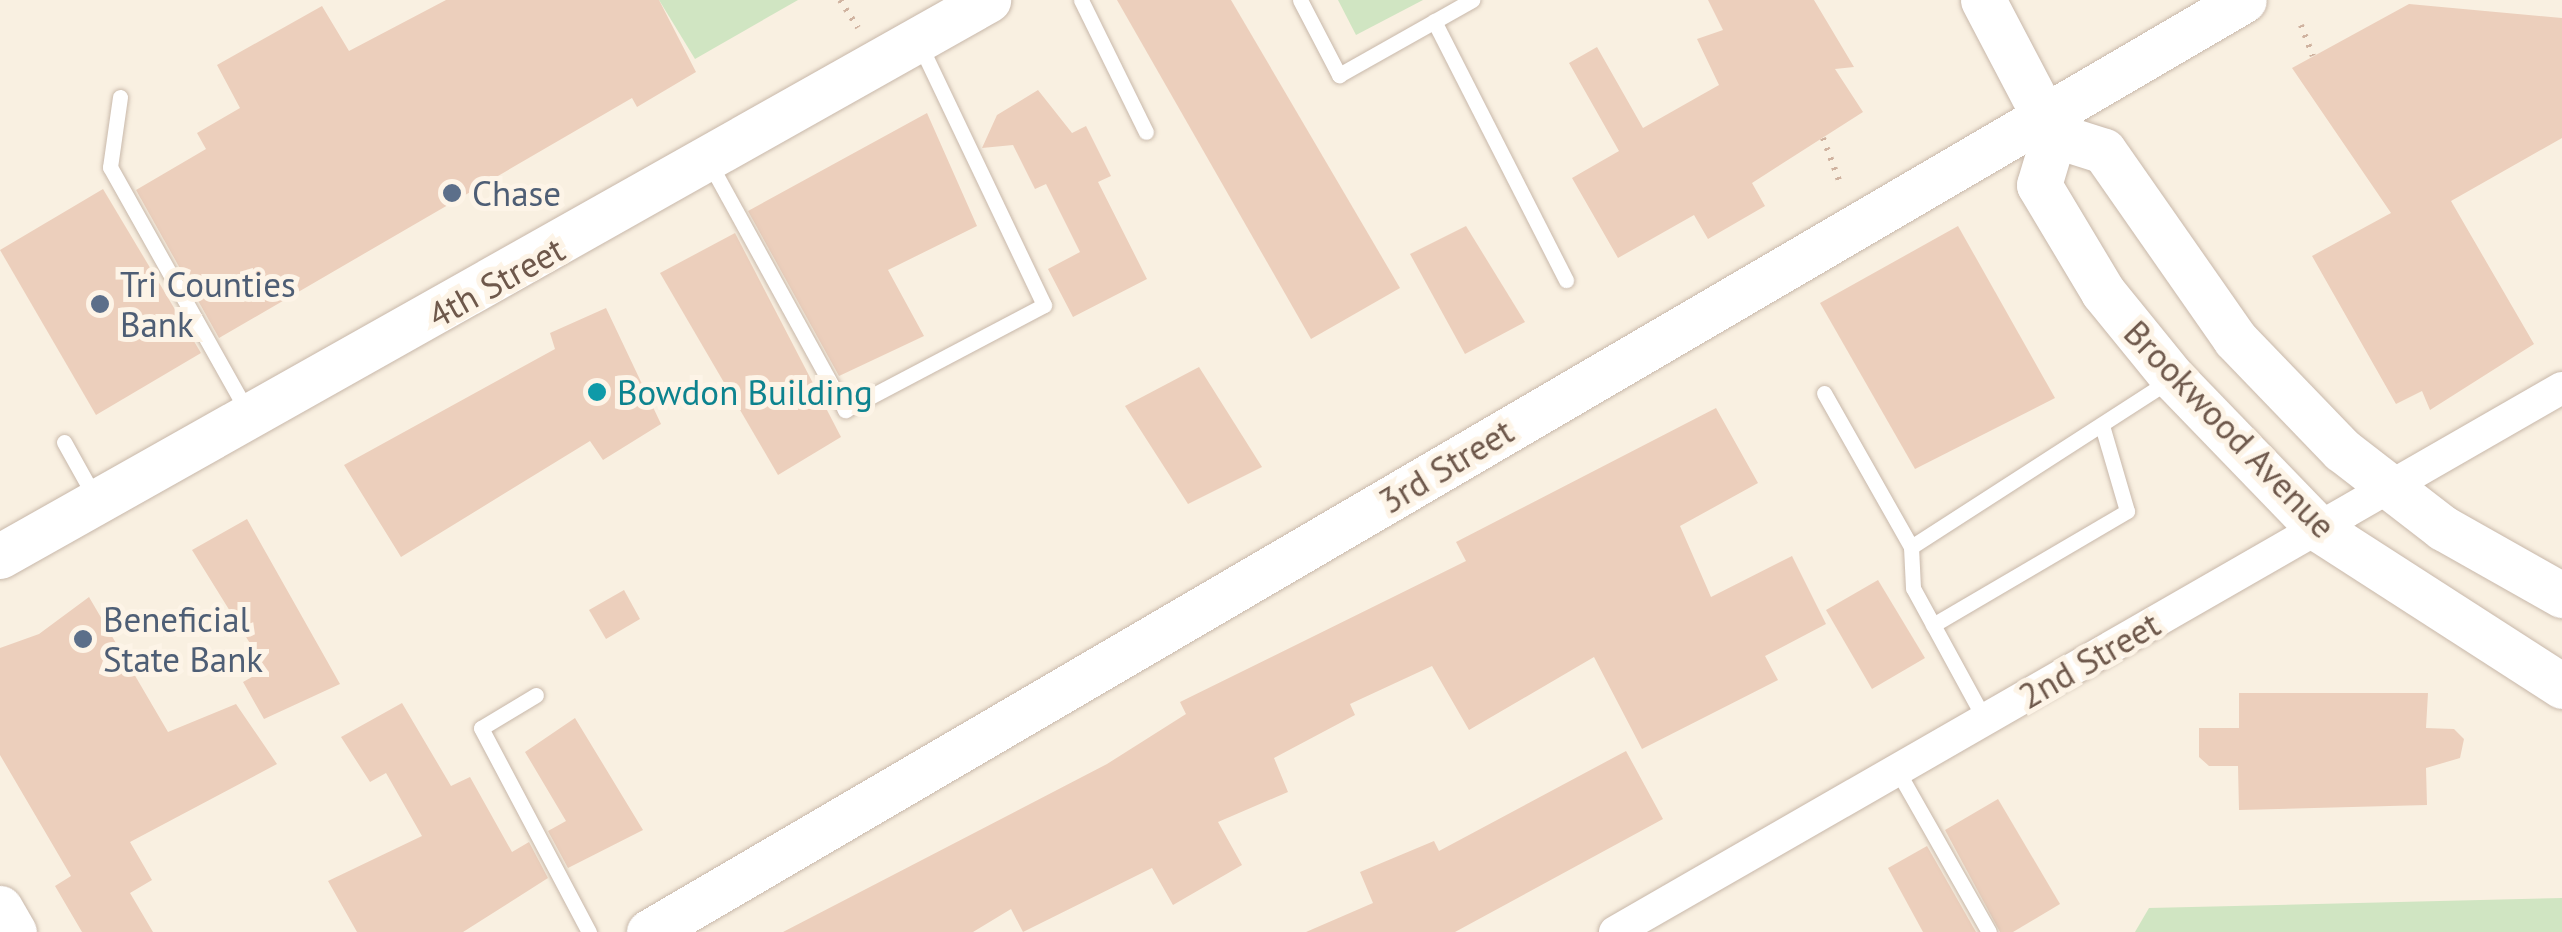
<!DOCTYPE html>
<style>
body{margin:0}
#map{position:relative;width:2562px;height:932px;overflow:hidden;background:#f9f0e1;font-family:"PT Sans",sans-serif}
div>[style]{position:absolute}
[style*='--x']{left:calc(var(--x)*1px);top:calc(var(--y)*1px);width:calc(var(--w)*1px);rotate:calc(var(--a)*1deg)}
.green>*{inset:0;background:#d0e5c2}
.building>*{inset:0;background:#eccfbc}
.path>*{height:6px;margin-top:-3px;transform-origin:0;background:repeating-linear-gradient(90deg,#d0b3a0 0 2.5px,transparent 0 10.5px)}
.roads{filter:drop-shadow(0 0 2px #c8b8aa) drop-shadow(0 0 2px #c8b8aa)}
.lane>*{height:15px;margin:-7.5px;padding:0 7.5px;transform-origin:7.5px;border-radius:7.5px;background:#fff}
.street>*{height:32px;margin:-16px;padding:0 16px;transform-origin:16px;border-radius:16px;background:#fff}
.secondary>*{height:45px;margin:-22.5px;padding:0 22.5px;transform-origin:22.5px;border-radius:22.5px;background:#fff}
.dots>*{width:28px;height:28px;translate:-50% -50%;box-sizing:border-box;border:5px solid #fdf4e7;border-radius:50%}
span{translate:-50% -50%;white-space:nowrap;text-align:center;line-height:1.15;-webkit-text-stroke:10px #fdf4e7;paint-order:stroke}
.service-label{font-size:35px;color:#4e5e75}
.left{translate:0 -50%;text-align:left}
.street-label{font-size:35px;color:#6e584b}
.culture-label{font-size:35px;color:#0d838f}
</style>
<div id="map">
<div class="green">
<div style="clip-path:polygon(659px 0,798px 0,695px 59px)"></div>
<div style="clip-path:polygon(1338px 0,1423px 0,1356px 35px)"></div>
<div style="clip-path:polygon(2562px 898px,2562px 932px,2135px 932px,2149px 908px)"></div>
</div>
<div class="building">
<div style="clip-path:polygon(446px 0,659px 0,696px 72px,637px 107px,632px 98px,219px 338px,136px 190px,206px 149px,197px 133px,240px 108px,217px 65px,322px 6px,349px 51px)"></div>
<div style="clip-path:polygon(1117px 0,1231px 0,1400px 288px,1311px 339px)"></div>
<div style="clip-path:polygon(1708px 0,1814px 0,1854px 67px,1835px 69px,1863px 112px,1752px 183px,1765px 206px,1708px 239px,1694px 215px,1618px 258px,1572px 178px,1619px 151px,1569px 63px,1597px 47px,1643px 128px,1719px 85px,1697px 39px,1723px 30px)"></div>
<div style="clip-path:polygon(2409px 4px,2562px 18px,2562px 138px,2451px 201px,2534px 344px,2430px 410px,2422px 391px,2396px 404px,2312px 256px,2391px 213px,2292px 68px)"></div>
<div style="clip-path:polygon(1038px 90px,1072px 133px,1086px 126px,1111px 176px,1098px 182px,1147px 279px,1073px 317px,1048px 269px,1080px 252px,1046px 184px,1035px 189px,1013px 145px,982px 148px,997px 115px)"></div>
<div style="clip-path:polygon(927px 113px,977px 226px,888px 270px,924px 336px,839px 376px,748px 211px)"></div>
<div style="clip-path:polygon(103px 189px,201px 353px,96px 415px,0 250px)"></div>
<div style="clip-path:polygon(1466px 226px,1525px 322px,1465px 354px,1410px 254px)"></div>
<div style="clip-path:polygon(1958px 226px,2055px 398px,1915px 469px,1820px 303px)"></div>
<div style="clip-path:polygon(735px 233px,841px 437px,778px 475px,660px 273px)"></div>
<div style="clip-path:polygon(606px 308px,661px 424px,603px 460px,590px 441px,401px 557px,344px 465px,555px 349px,550px 333px)"></div>
<div style="clip-path:polygon(1199px 367px,1262px 467px,1188px 504px,1125px 406px)"></div>
<div style="clip-path:polygon(1716px 408px,1758px 483px,1680px 526px,1711px 597px,1792px 556px,1826px 624px,1765px 656px,1778px 680px,1642px 749px,1594px 657px,1469px 730px,1432px 666px,1350px 704px,1355px 715px,1274px 758px,1288px 792px,1218px 822px,1242px 865px,1173px 905px,1152px 868px,1023px 932px,1011px 909px,973px 932px,783px 932px,1107px 764px,1186px 714px,1180px 702px,1466px 561px,1456px 542px)"></div>
<div style="clip-path:polygon(247px 519px,340px 684px,264px 719px,243px 682px,266px 669px,192px 550px)"></div>
<div style="clip-path:polygon(1878px 580px,1925px 658px,1872px 689px,1826px 610px)"></div>
<div style="clip-path:polygon(624px 590px,640px 619px,606px 639px,589px 610px)"></div>
<div style="clip-path:polygon(89px 597px,168px 732px,236px 704px,277px 764px,130px 842px,152px 880px,130px 893px,153px 932px,82px 932px,55px 886px,71px 876px,0 755px,0 648px,39px 634px)"></div>
<div style="clip-path:polygon(2239px 693px,2428px 693px,2426px 728px,2454px 729px,2464px 739px,2460px 758px,2426px 768px,2427px 805px,2239px 810px,2238px 766px,2209px 766px,2199px 757px,2199px 728px,2239px 728px)"></div>
<div style="clip-path:polygon(402px 703px,451px 786px,470px 777px,512px 852px,529px 842px,548px 878px,463px 932px,357px 932px,328px 881px,422px 836px,386px 773px,370px 782px,341px 737px)"></div>
<div style="clip-path:polygon(575px 718px,643px 830px,568px 868px,548px 831px,566px 821px,525px 752px)"></div>
<div style="clip-path:polygon(1626px 751px,1663px 819px,1455px 932px,1306px 932px,1373px 903px,1360px 872px,1434px 841px,1439px 851px)"></div>
<div style="clip-path:polygon(1998px 799px,2060px 904px,2013px 932px,2000px 932px,1945px 830px)"></div>
<div style="clip-path:polygon(1927px 846px,1976px 932px,1923px 932px,1888px 868px)"></div>
</div>
<div class="path">
<div style="--x:840;--y:0;--w:33;--a:57"></div>
<div style="--x:2301;--y:25;--w:33;--a:69"></div>
<div style="--x:1823;--y:138;--w:48;--a:69.3"></div>
</div>
<div class="roads">
<div class="lane">
<div style="--x:1081;--y:0;--w:147;--a:63.8"></div>
<div style="--x:1300;--y:0;--w:85;--a:62.5"></div>
<div style="--x:1339;--y:75;--w:153;--a:-29.4"></div>
<div style="--x:1434;--y:21;--w:291;--a:63"></div>
<div style="--x:120;--y:97;--w:71;--a:98.1"></div>
<div style="--x:110;--y:167;--w:280;--a:60.7"></div>
<div style="--x:710;--y:164;--w:281;--a:61.2"></div>
<div style="--x:845;--y:410;--w:225;--a:-27.8"></div>
<div style="--x:1044;--y:305;--w:290;--a:-115.5"></div>
<div style="--x:1824;--y:393;--w:177;--a:60.5"></div>
<div style="--x:1911;--y:547;--w:41;--a:87.2"></div>
<div style="--x:1913;--y:588;--w:150;--a:61.4"></div>
<div style="--x:64;--y:442;--w:62;--a:60.9"></div>
<div style="--x:1911;--y:547;--w:308;--a:-32.8"></div>
<div style="--x:1933;--y:625;--w:225;--a:-30.4"></div>
<div style="--x:2127;--y:511;--w:85;--a:-106.3"></div>
<div style="--x:536;--y:695;--w:64;--a:149"></div>
<div style="--x:481;--y:728;--w:231;--a:62.1"></div>
<div style="--x:1897;--y:770;--w:186;--a:60.4"></div>
</div>
<div class="street">
<div style="--x:1615;--y:932;--w:1092;--a:-29.88"></div>
</div>
<div class="secondary">
<div style="--x:1983;--y:0;--w:153;--a:62.3"></div>
<div style="--x:2054;--y:135;--w:52;--a:106.7"></div>
<div style="--x:2039;--y:185;--w:125;--a:59.1"></div>
<div style="--x:2103;--y:292;--w:111;--a:50.9"></div>
<div style="--x:2173;--y:378;--w:211;--a:46"></div>
<div style="--x:2320;--y:530;--w:288;--a:32.8"></div>
<div style="--x:2054;--y:135;--w:52;--a:17.7"></div>
<div style="--x:2104;--y:151;--w:229;--a:55.1"></div>
<div style="--x:2235;--y:339;--w:154;--a:46.1"></div>
<div style="--x:2342;--y:450;--w:128;--a:37.7"></div>
<div style="--x:2443;--y:528;--w:137;--a:29.4"></div>
<div style="--x:0;--y:556;--w:1134;--a:-29.37"></div>
<div style="--x:0;--y:908;--w:28;--a:60"></div>
<div style="--x:649;--y:932;--w:1847;--a:-30.3"></div>
</div>
</div>
<div class="dots">
<div style="left:452px;top:193px;background:#5c6f8a"></div>
<div style="left:100px;top:304px;background:#5c6f8a"></div>
<div style="left:597px;top:392px;background:#0f9aa8"></div>
<div style="left:83px;top:639px;background:#5c6f8a"></div>
</div>
<div class="service-label">
<span class="left" style="left:472px;top:193px">Chase</span>
<span class="left" style="left:120px;top:304px">Tri Counties<br>Bank</span>
<span class="left" style="left:103px;top:639px">Beneficial<br>State Bank</span>
</div>
<div class="street-label">
<span style="left:496px;top:282px;rotate:-29deg">4th Street</span>
<span style="left:2230px;top:429px;rotate:46deg">Brookwood Avenue</span>
<span style="left:1446px;top:466px;rotate:-31deg">3rd Street</span>
<span style="left:2089px;top:660px;rotate:-30deg">2nd Street</span>
</div>
<div class="culture-label">
<span class="left" style="left:617px;top:392px">Bowdon Building</span>
</div>
</div>
